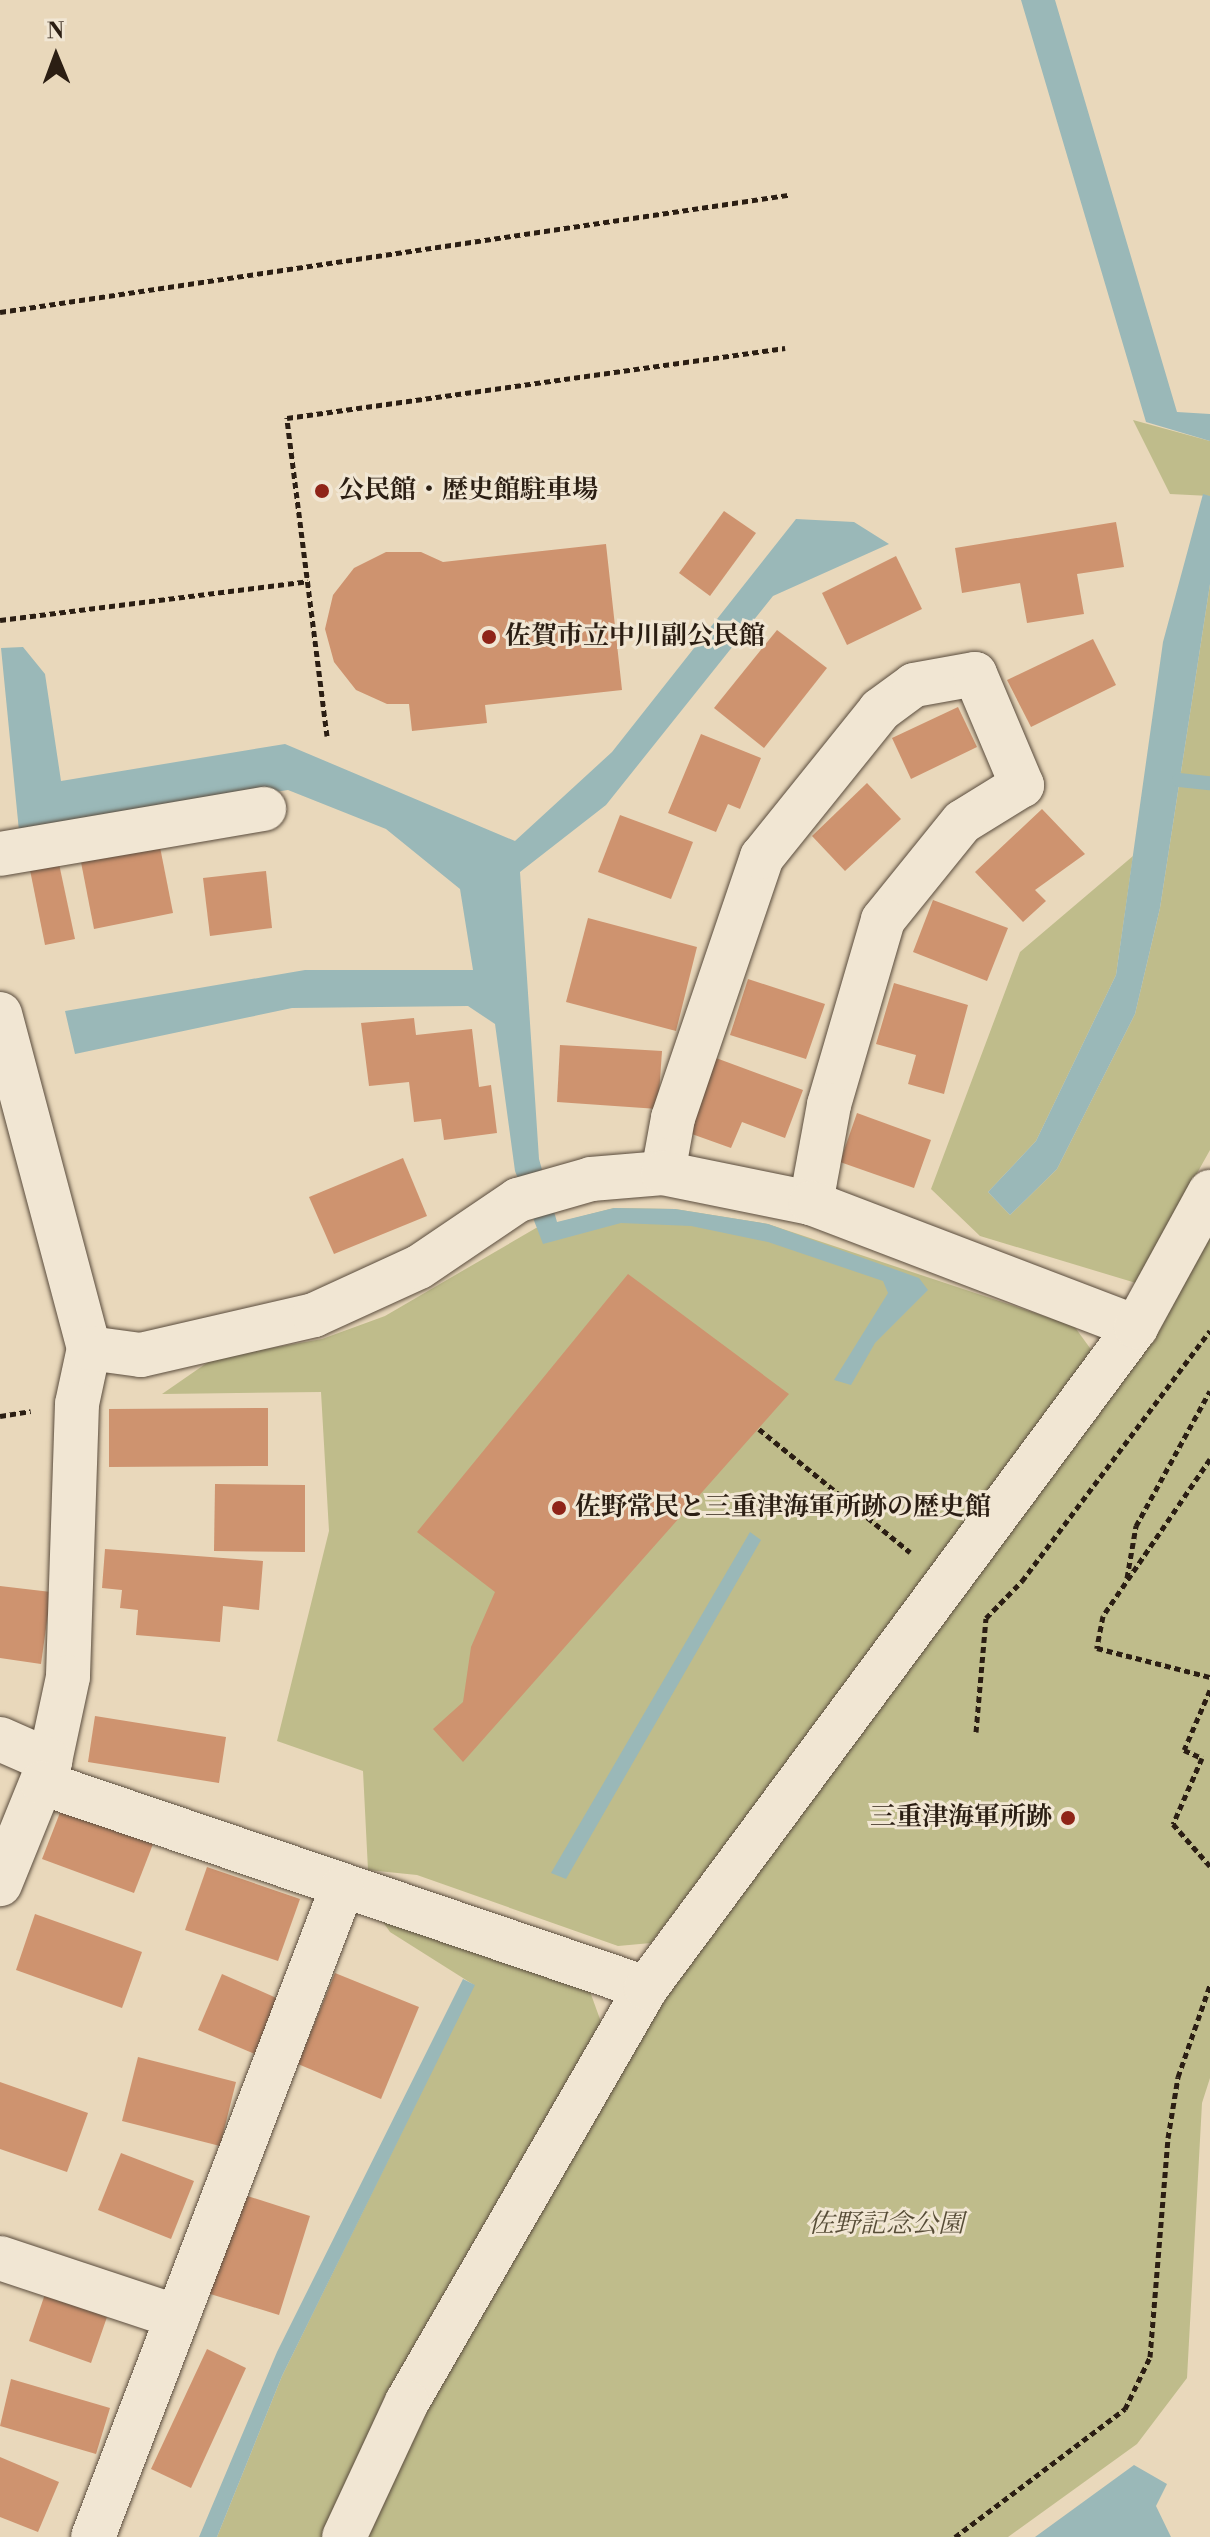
<!DOCTYPE html>
<meta charset="utf-8">
<style>
body{margin:0}
#map{position:relative;width:1210px;height:2537px;overflow:hidden;background:#e9d8bb;font-family:"Libre Bodoni","Noto Serif JP",serif}
div>[style]{position:absolute}
[style*='--x']{left:calc(var(--x)*1px);top:calc(var(--y)*1px);width:calc(var(--w)*1px);rotate:calc(var(--a)*1deg)}
.green>*{inset:0;background:#bfbc8b}
.water>*{inset:0;background:#9ab8b8}
.stream>*{height:14px;margin:-7px;padding:0 7px;transform-origin:7px;border-radius:7px;background:#9ab8b8}
.building>*{inset:0;background:#ce936f}
.path>*{height:5px;margin-top:-2.5px;transform-origin:0;background:repeating-linear-gradient(90deg,#2b1e13 0 6px,transparent 0 10px)}
.roads{filter:drop-shadow(0 0 2px #5a4c3d) drop-shadow(0 0 2px #5a4c3d)}
.minor>*{height:44px;margin:-22px;padding:0 22px;transform-origin:22px;border-radius:22px;background:#f1e6d3}
.dots>*{width:22px;height:22px;translate:-50% -50%;box-sizing:border-box;border:4px solid #f1e6d3;border-radius:50%}
span{translate:-50% -50%;white-space:nowrap;text-align:center;line-height:1.15;-webkit-text-stroke:6px #f1e6d3;paint-order:stroke}
.poi-label{font-size:26px;color:#2b1e13;font-weight:700}
.left{translate:0 -50%;text-align:left}
.right{translate:-100% -50%;text-align:right}
.park-label{font-size:26px;color:#574d37;font-style:italic}
.north{position:absolute;left:16px;top:16px;width:80px;height:80px;-webkit-text-stroke:6px #f1e6d3;paint-order:stroke;rotate:359deg;font-size:22px;font-weight:700;line-height:32px;text-align:center;color:#2b1e13}
.north::after{content:'';display:block;margin:auto;width:28px;height:36px;background:#2b1e13;clip-path:polygon(50% 0,100% 100%,50% 72%,0 100%)}
</style>
<div id="map">
<div class="green">
<div style="clip-path:polygon(1133px 420px,1210px 441px,1210px 496px,1170px 494px)"></div>
<div style="clip-path:polygon(1210px 584px,1210px 1150px,1136px 1283px,980px 1236px,931px 1189px,1020px 952px,1133px 856px,1116px 975px,1036px 1141px,988px 1192px,1010px 1215px,1057px 1169px,1135px 1014px,1160px 908px)"></div>
<div style="clip-path:polygon(614px 1208px,675px 1209px,768px 1224px,1074px 1326px,1095px 1355px,651px 1943px,618px 1946px,417px 1875px,368px 1870px,363px 1771px,277px 1741px,329px 1531px,321px 1392px,162px 1394px,214px 1358px,322px 1339px,385px 1316px,536px 1228px)"></div>
<div style="clip-path:polygon(1210px 1234px,1210px 2078px,1202px 2103px,1187px 2378px,1137px 2444px,1008px 2537px,365px 2537px,422px 2410px,661px 1996px,1158px 1333px)"></div>
<div style="clip-path:polygon(374px 1909px,588px 1986px,601px 2022px,385px 2396px,322px 2537px,217px 2537px,282px 2376px,474px 1985px,390px 1932px)"></div>
</div>
<div class="water">
<div style="clip-path:polygon(1021px 0,1055px 0,1177px 412px,1210px 414px,1210px 441px,1146px 422px)"></div>
<div style="clip-path:polygon(1203px 494px,1210px 496px,1210px 584px,1160px 908px,1135px 1014px,1057px 1169px,1010px 1215px,988px 1192px,1036px 1141px,1116px 975px,1163px 642px)"></div>
<div style="clip-path:polygon(796px 519px,854px 522px,889px 544px,773px 596px,606px 805px,520px 872px,539px 1159px,557px 1222px,614px 1208px,675px 1209px,768px 1224px,919px 1278px,928px 1290px,875px 1343px,851px 1385px,834px 1380px,888px 1293px,883px 1281px,768px 1242px,691px 1226px,621px 1223px,543px 1244px,515px 1171px,495px 1024px,468px 1006px,292px 1008px,75px 1054px,65px 1011px,305px 970px,473px 970px,460px 889px,386px 829px,288px 790px,19px 831px,1px 648px,23px 647px,45px 674px,61px 781px,285px 744px,515px 841px,612px 752px)"></div>
<div style="clip-path:polygon(750px 1532px,761px 1540px,566px 1879px,551px 1873px)"></div>
<div style="clip-path:polygon(463px 1979px,475px 1985px,282px 2376px,217px 2537px,199px 2537px,277px 2352px)"></div>
<div style="clip-path:polygon(1134px 2465px,1167px 2484px,1156px 2506px,1171px 2537px,1035px 2537px)"></div>
</div>
<div class="stream">
<div style="--x:1179;--y:780;--w:31;--a:6"></div>
</div>
<div class="building">
<div style="clip-path:polygon(724px 511px,756px 533px,710px 596px,679px 573px)"></div>
<div style="clip-path:polygon(1116px 522px,1124px 567px,1077px 574px,1084px 614px,1027px 623px,1020px 583px,962px 593px,955px 548px)"></div>
<div style="clip-path:polygon(606px 544px,622px 690px,485px 705px,487px 723px,412px 731px,409px 704px,387px 704px,356px 690px,334px 662px,325px 629px,333px 595px,354px 568px,386px 552px,421px 552px,443px 562px)"></div>
<div style="clip-path:polygon(896px 556px,922px 609px,847px 645px,822px 593px)"></div>
<div style="clip-path:polygon(777px 630px,827px 668px,764px 748px,714px 708px)"></div>
<div style="clip-path:polygon(1093px 639px,1116px 685px,1031px 727px,1007px 680px)"></div>
<div style="clip-path:polygon(958px 707px,977px 747px,911px 779px,892px 738px)"></div>
<div style="clip-path:polygon(701px 734px,761px 758px,740px 809px,728px 804px,716px 832px,668px 813px)"></div>
<div style="clip-path:polygon(867px 783px,901px 819px,845px 871px,812px 836px)"></div>
<div style="clip-path:polygon(1042px 809px,1085px 854px,1035px 890px,1046px 901px,1023px 922px,975px 872px)"></div>
<div style="clip-path:polygon(620px 815px,693px 842px,671px 899px,598px 872px)"></div>
<div style="clip-path:polygon(159px 842px,173px 913px,94px 929px,80px 857px)"></div>
<div style="clip-path:polygon(58px 859px,75px 939px,45px 945px,29px 865px)"></div>
<div style="clip-path:polygon(266px 871px,272px 928px,210px 936px,203px 878px)"></div>
<div style="clip-path:polygon(933px 900px,1008px 928px,987px 981px,913px 952px)"></div>
<div style="clip-path:polygon(588px 918px,697px 947px,676px 1031px,566px 1002px)"></div>
<div style="clip-path:polygon(748px 979px,825px 1004px,806px 1059px,730px 1035px)"></div>
<div style="clip-path:polygon(894px 983px,968px 1005px,944px 1094px,908px 1084px,916px 1055px,876px 1044px)"></div>
<div style="clip-path:polygon(414px 1018px,416px 1035px,472px 1029px,479px 1087px,491px 1085px,497px 1133px,444px 1140px,441px 1119px,414px 1122px,409px 1082px,369px 1086px,361px 1023px)"></div>
<div style="clip-path:polygon(560px 1045px,662px 1051px,658px 1109px,557px 1102px)"></div>
<div style="clip-path:polygon(716px 1058px,803px 1090px,785px 1138px,742px 1122px,731px 1148px,689px 1133px)"></div>
<div style="clip-path:polygon(857px 1113px,931px 1140px,914px 1188px,840px 1162px)"></div>
<div style="clip-path:polygon(403px 1158px,427px 1216px,334px 1254px,309px 1197px)"></div>
<div style="clip-path:polygon(628px 1274px,789px 1394px,463px 1762px,433px 1729px,463px 1702px,471px 1647px,495px 1592px,417px 1532px)"></div>
<div style="clip-path:polygon(268px 1408px,268px 1466px,109px 1467px,109px 1409px)"></div>
<div style="clip-path:polygon(215px 1484px,305px 1485px,305px 1552px,214px 1551px)"></div>
<div style="clip-path:polygon(105px 1549px,263px 1561px,259px 1610px,223px 1606px,220px 1642px,136px 1635px,138px 1610px,120px 1608px,122px 1590px,102px 1588px)"></div>
<div style="clip-path:polygon(0 1586px,51px 1592px,41px 1664px,0 1658px)"></div>
<div style="clip-path:polygon(95px 1716px,226px 1737px,219px 1783px,88px 1762px)"></div>
<div style="clip-path:polygon(61px 1810px,153px 1844px,134px 1893px,42px 1859px)"></div>
<div style="clip-path:polygon(207px 1867px,300px 1899px,278px 1961px,185px 1930px)"></div>
<div style="clip-path:polygon(35px 1914px,142px 1952px,122px 2008px,16px 1970px)"></div>
<div style="clip-path:polygon(335px 1973px,419px 2007px,381px 2099px,298px 2064px)"></div>
<div style="clip-path:polygon(222px 1974px,281px 2000px,257px 2055px,198px 2030px)"></div>
<div style="clip-path:polygon(138px 2057px,236px 2082px,220px 2146px,122px 2121px)"></div>
<div style="clip-path:polygon(0 2082px,88px 2113px,67px 2172px,0 2149px)"></div>
<div style="clip-path:polygon(121px 2153px,194px 2181px,171px 2239px,98px 2210px)"></div>
<div style="clip-path:polygon(238px 2193px,310px 2216px,279px 2315px,207px 2293px)"></div>
<div style="clip-path:polygon(45px 2294px,107px 2317px,91px 2363px,29px 2341px)"></div>
<div style="clip-path:polygon(207px 2349px,246px 2368px,191px 2488px,151px 2469px)"></div>
<div style="clip-path:polygon(11px 2379px,110px 2408px,96px 2454px,0 2426px)"></div>
<div style="clip-path:polygon(0 2457px,59px 2482px,38px 2532px,0 2517px)"></div>
</div>
<div class="path">
<div style="--x:0;--y:312;--w:797;--a:-8.45"></div>
<div style="--x:0;--y:620;--w:310;--a:-7.2"></div>
<div style="--x:327;--y:736;--w:321;--a:-97.2"></div>
<div style="--x:287;--y:418;--w:503;--a:-8"></div>
<div style="--x:0;--y:1416;--w:31;--a:-9"></div>
<div style="--x:759;--y:1429;--w:195;--a:39.2"></div>
<div style="--x:1210;--y:1459;--w:190;--a:124.3"></div>
<div style="--x:1103;--y:1616;--w:33;--a:101"></div>
<div style="--x:1097;--y:1648;--w:117;--a:14.4"></div>
<div style="--x:1127;--y:1578;--w:53;--a:-80.2"></div>
<div style="--x:1136;--y:1526;--w:154;--a:-61.3"></div>
<div style="--x:1210;--y:1690;--w:65;--a:113.4"></div>
<div style="--x:1184;--y:1750;--w:20;--a:24"></div>
<div style="--x:1202;--y:1758;--w:72;--a:113.7"></div>
<div style="--x:1173;--y:1824;--w:56;--a:48.6"></div>
<div style="--x:976;--y:1732;--w:114;--a:-85"></div>
<div style="--x:986;--y:1618;--w:52;--a:-45.8"></div>
<div style="--x:1022;--y:1581;--w:313;--a:-53.1"></div>
<div style="--x:955;--y:2537;--w:213;--a:-37"></div>
<div style="--x:1125;--y:2409;--w:58;--a:-64.3"></div>
<div style="--x:1150;--y:2357;--w:220;--a:-85.3"></div>
<div style="--x:1168;--y:2138;--w:62;--a:-80.7"></div>
<div style="--x:1178;--y:2077;--w:97;--a:-70.8"></div>
</div>
<div class="roads">
<div class="minor">
<div style="--x:0;--y:854;--w:268;--a:-9.7"></div>
<div style="--x:0;--y:1014;--w:346;--a:75.1"></div>
<div style="--x:89;--y:1348;--w:57;--a:102.1"></div>
<div style="--x:77;--y:1404;--w:273;--a:91.9"></div>
<div style="--x:68;--y:1677;--w:86;--a:102.1"></div>
<div style="--x:50;--y:1761;--w:133;--a:112.1"></div>
<div style="--x:663;--y:1173;--w:56;--a:-79.7"></div>
<div style="--x:673;--y:1118;--w:276;--a:-71.2"></div>
<div style="--x:762;--y:857;--w:189;--a:-51.2"></div>
<div style="--x:880;--y:710;--w:42;--a:-36.3"></div>
<div style="--x:914;--y:685;--w:62;--a:-10.2"></div>
<div style="--x:975;--y:674;--w:121;--a:67.1"></div>
<div style="--x:1022;--y:785;--w:70;--a:148.3"></div>
<div style="--x:962;--y:822;--w:126;--a:128.9"></div>
<div style="--x:883;--y:920;--w:193;--a:106.3"></div>
<div style="--x:829;--y:1105;--w:100;--a:100.4"></div>
<div style="--x:89;--y:1348;--w:52;--a:7.7"></div>
<div style="--x:141;--y:1355;--w:178;--a:-13"></div>
<div style="--x:314;--y:1315;--w:115;--a:-24.6"></div>
<div style="--x:419;--y:1267;--w:120;--a:-34.1"></div>
<div style="--x:518;--y:1200;--w:76;--a:-16"></div>
<div style="--x:591;--y:1179;--w:72;--a:-4.8"></div>
<div style="--x:663;--y:1173;--w:151;--a:11.5"></div>
<div style="--x:811;--y:1203;--w:348;--a:20.9"></div>
<div style="--x:0;--y:1739;--w:55;--a:23.7"></div>
<div style="--x:42;--y:1783;--w:638;--a:18.75"></div>
<div style="--x:646;--y:1988;--w:478;--a:120"></div>
<div style="--x:407;--y:2402;--w:149;--a:115"></div>
<div style="--x:646;--y:1988;--w:823;--a:-53.45"></div>
<div style="--x:1136;--y:1327;--w:154;--a:-61.3"></div>
<div style="--x:0;--y:2258;--w:187;--a:18.4"></div>
<div style="--x:93;--y:2537;--w:695;--a:-69.01"></div>
</div>
</div>
<div class="dots">
<div style="left:322px;top:491px;background:#8f2418"></div>
<div style="left:489px;top:637px;background:#8f2418"></div>
<div style="left:559px;top:1508px;background:#8f2418"></div>
<div style="left:1068px;top:1818px;background:#8f2418"></div>
</div>
<div class="poi-label">
<span class="left" style="left:338px;top:491px">公民館・歴史館駐車場</span>
<span class="left" style="left:505px;top:637px">佐賀市立中川副公民館</span>
<span class="left" style="left:575px;top:1508px">佐野常民と三重津海軍所跡の歴史館</span>
<span class="right" style="left:1052px;top:1818px">三重津海軍所跡</span>
</div>
<div class="park-label">
<span style="left:886px;top:2225px">佐野記念公園</span>
</div>
<div class="north">N</div>
</div>
